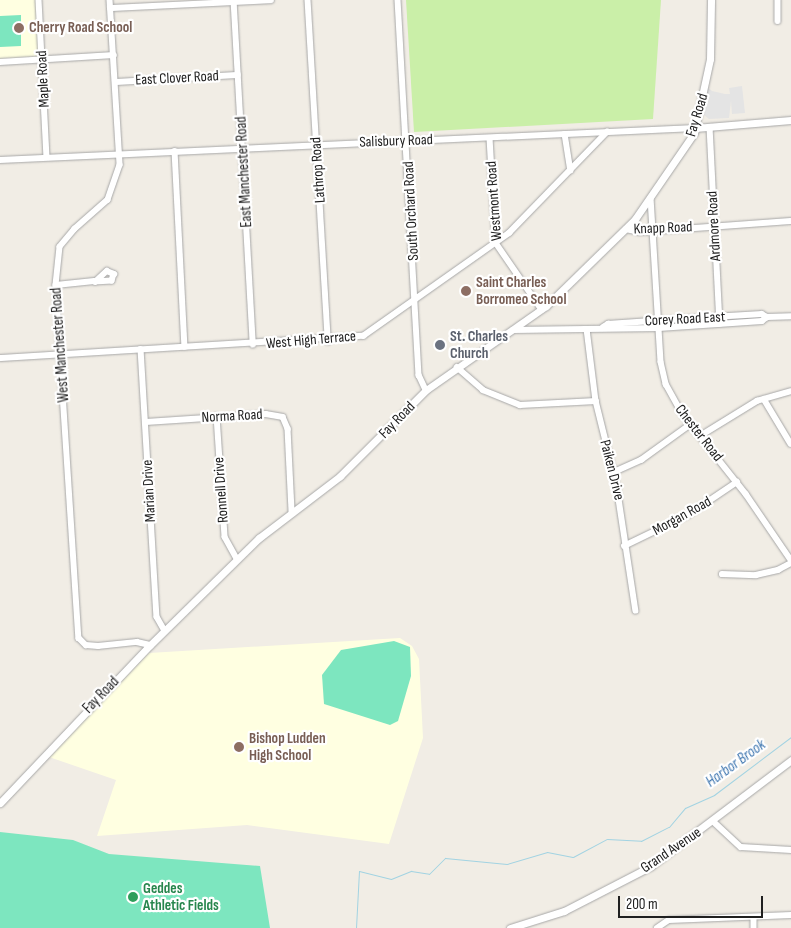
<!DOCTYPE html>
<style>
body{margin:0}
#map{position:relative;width:791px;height:928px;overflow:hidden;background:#f1ede5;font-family:"Sofia Sans Condensed",sans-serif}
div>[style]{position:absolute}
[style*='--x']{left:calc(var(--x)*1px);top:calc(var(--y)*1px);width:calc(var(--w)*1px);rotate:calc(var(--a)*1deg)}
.education>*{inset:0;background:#ffffe1}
.grass>*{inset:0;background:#caefa8}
.pitch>*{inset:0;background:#7de6bf}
.parking>*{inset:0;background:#e4e4e4}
.stream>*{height:1px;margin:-0.5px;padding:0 0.5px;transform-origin:0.5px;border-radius:0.5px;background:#a2d3e2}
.roads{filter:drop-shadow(0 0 1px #a7a7a7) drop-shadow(0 0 1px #a7a7a7)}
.minor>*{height:5.5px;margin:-2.75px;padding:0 2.75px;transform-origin:2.75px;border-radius:2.75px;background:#fff}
.tertiary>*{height:7px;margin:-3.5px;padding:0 3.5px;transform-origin:3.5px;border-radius:3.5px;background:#fff}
.dots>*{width:14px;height:14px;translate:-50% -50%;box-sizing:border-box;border:2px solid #fff;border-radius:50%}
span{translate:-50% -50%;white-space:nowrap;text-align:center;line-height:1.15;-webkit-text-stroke:4.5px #fff;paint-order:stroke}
.education-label{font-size:15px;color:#785e54;font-weight:700}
.left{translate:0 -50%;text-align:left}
.street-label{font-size:15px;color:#202020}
.worship-label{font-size:15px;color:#5b616d;font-weight:700}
.leisure-label{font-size:15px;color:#27864d;font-weight:700}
.water-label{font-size:16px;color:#4077b0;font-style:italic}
.scale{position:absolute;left:618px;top:896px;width:145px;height:22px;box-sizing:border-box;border:2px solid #202020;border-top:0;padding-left:6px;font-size:15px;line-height:18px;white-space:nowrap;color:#202020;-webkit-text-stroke:4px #fff;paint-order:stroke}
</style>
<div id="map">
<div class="education">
<div style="clip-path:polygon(0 0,36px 0,39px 56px,0 59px)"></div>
<div style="clip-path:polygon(400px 638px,412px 646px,419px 659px,423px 738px,389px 844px,247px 825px,97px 836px,116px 780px,49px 757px,149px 653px)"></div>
</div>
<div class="grass">
<div style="clip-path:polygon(406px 0,661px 0,653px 119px,414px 132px)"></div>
</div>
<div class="pitch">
<div style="clip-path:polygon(21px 15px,21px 46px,0 47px,0 16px)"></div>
<div style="clip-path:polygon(394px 641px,410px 647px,411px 676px,398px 721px,390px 725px,324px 704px,322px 675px,341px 650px)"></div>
<div style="clip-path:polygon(0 832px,73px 840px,109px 854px,260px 866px,270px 928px,0 928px)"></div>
</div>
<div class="parking">
<div style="clip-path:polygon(742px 86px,745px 113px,732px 114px,731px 101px,729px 118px,709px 119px,704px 115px,707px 87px,712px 91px,725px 94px,730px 94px,729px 88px)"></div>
</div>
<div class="stream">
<div style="--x:356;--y:928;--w:57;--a:-87"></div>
<div style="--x:359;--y:871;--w:33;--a:14"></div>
<div style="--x:391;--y:879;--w:22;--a:-22"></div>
<div style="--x:411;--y:871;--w:18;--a:9"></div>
<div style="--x:429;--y:874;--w:23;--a:-45"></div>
<div style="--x:445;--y:858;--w:62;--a:5.5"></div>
<div style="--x:507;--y:864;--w:42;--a:-16.7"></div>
<div style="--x:547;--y:852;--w:26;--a:11"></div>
<div style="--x:573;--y:857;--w:38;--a:-28"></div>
<div style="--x:607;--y:839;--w:34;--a:3"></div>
<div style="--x:641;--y:841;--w:31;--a:-27"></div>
<div style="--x:669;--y:827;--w:25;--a:-50"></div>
<div style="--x:685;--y:808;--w:32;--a:-24"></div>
<div style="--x:714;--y:795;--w:96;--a:-37"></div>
</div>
<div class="roads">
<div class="minor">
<div style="--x:39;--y:0;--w:157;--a:87.1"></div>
<div style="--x:110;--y:0;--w:165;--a:86.5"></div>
<div style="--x:120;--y:165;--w:37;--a:109"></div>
<div style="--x:108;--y:200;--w:44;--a:138.7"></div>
<div style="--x:75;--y:229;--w:23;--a:130"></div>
<div style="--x:60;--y:247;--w:38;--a:96"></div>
<div style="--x:56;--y:285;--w:354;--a:86.3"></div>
<div style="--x:79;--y:638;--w:10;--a:45"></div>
<div style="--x:86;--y:645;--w:12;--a:5"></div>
<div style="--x:98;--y:646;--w:39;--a:-6"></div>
<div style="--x:137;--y:642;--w:13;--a:13"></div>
<div style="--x:234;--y:0;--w:345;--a:86.8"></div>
<div style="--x:308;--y:0;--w:342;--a:86.6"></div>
<div style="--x:398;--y:0;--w:376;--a:86.8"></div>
<div style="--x:419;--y:375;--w:17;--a:65"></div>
<div style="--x:778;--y:0;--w:21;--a:90"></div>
<div style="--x:110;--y:8;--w:161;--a:-2.8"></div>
<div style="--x:0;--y:62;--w:114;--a:-3.5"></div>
<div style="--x:115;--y:82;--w:123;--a:-3.3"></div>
<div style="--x:710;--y:127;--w:197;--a:87.1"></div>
<div style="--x:565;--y:134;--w:37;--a:81"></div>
<div style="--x:490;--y:138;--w:105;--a:86.7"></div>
<div style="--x:496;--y:243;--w:81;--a:55.5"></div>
<div style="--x:175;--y:151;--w:196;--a:87.1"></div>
<div style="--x:0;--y:160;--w:696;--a:-2.64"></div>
<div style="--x:651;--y:198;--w:164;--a:86.5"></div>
<div style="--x:661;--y:362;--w:23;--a:77"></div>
<div style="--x:666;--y:384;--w:37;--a:61"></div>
<div style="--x:684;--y:416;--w:100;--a:51.5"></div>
<div style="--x:746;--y:494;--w:80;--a:55.7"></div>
<div style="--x:626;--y:229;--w:14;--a:12"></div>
<div style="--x:640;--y:232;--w:151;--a:-4.2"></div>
<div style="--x:107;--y:271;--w:8;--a:23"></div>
<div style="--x:114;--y:274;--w:7;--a:106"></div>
<div style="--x:112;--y:281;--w:17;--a:177"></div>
<div style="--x:95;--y:282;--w:16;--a:-43"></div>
<div style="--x:56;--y:285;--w:38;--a:-6"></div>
<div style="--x:603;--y:327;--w:6;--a:-31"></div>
<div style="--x:608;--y:324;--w:87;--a:-3.9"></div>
<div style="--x:695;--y:318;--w:67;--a:-3.4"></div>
<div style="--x:762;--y:314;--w:6;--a:31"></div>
<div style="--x:767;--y:317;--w:24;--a:-2"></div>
<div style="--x:587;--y:329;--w:73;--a:82.9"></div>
<div style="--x:596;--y:401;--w:88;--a:76.1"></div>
<div style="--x:617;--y:486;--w:126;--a:81.4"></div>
<div style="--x:513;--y:330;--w:146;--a:-0.8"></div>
<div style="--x:659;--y:328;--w:103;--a:-3.9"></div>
<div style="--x:762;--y:321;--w:6;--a:-39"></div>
<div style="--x:141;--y:349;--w:268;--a:86.6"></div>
<div style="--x:157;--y:617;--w:16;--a:60"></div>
<div style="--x:0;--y:358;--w:364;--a:-3.5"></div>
<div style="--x:363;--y:336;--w:179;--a:-35.2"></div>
<div style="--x:509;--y:233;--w:141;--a:-45.9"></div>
<div style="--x:457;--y:367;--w:35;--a:41"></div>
<div style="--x:483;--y:390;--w:40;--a:22"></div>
<div style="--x:520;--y:405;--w:76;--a:-3"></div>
<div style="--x:764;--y:399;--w:52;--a:59"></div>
<div style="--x:217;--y:416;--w:121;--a:86.2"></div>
<div style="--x:225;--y:537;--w:25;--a:61"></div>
<div style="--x:146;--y:422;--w:120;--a:-3.8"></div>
<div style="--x:266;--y:414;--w:17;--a:10"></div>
<div style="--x:283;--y:417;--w:13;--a:67"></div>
<div style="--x:288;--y:429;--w:83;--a:87.2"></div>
<div style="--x:700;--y:436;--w:67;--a:-31.6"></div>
<div style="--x:757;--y:401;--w:35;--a:-16"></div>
<div style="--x:614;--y:472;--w:30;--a:-24"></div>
<div style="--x:641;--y:460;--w:62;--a:-35.8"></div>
<div style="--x:624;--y:546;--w:71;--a:-25.8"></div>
<div style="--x:688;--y:515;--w:59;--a:-34"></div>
<div style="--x:722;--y:574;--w:34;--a:2"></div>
<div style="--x:756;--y:575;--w:23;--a:-13"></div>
<div style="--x:778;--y:570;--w:15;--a:-28"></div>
<div style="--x:713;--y:821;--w:38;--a:43"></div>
<div style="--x:741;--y:847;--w:50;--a:3.4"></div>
<div style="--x:754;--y:917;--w:11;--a:90"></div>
<div style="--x:657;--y:928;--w:14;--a:-34"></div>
<div style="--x:669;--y:920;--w:122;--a:-2.3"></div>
</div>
<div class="tertiary">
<div style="--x:695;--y:128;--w:96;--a:-4.8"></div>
<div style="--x:0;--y:803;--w:218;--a:-46.5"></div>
<div style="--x:150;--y:645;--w:153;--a:-44.5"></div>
<div style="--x:259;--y:538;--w:102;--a:-37.4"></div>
<div style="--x:340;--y:476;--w:122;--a:-45"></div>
<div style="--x:426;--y:390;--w:146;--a:-35"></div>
<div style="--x:546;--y:306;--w:124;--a:-44.3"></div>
<div style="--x:635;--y:219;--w:104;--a:-55.5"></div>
<div style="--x:694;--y:133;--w:76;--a:-77.8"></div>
<div style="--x:710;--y:59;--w:59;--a:-89"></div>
<div style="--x:510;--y:928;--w:57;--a:-17.5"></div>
<div style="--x:564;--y:911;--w:98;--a:-27.3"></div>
<div style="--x:651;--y:866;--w:176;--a:-37.1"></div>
</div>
</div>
<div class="dots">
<div style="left:19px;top:28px;background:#8d6e63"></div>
<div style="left:466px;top:291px;background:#8d6e63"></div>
<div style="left:440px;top:345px;background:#6b7280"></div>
<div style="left:239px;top:747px;background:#8d6e63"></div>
<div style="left:133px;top:897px;background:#2e9e5b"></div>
</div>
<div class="education-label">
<span class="left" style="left:29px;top:28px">Cherry Road School</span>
<span class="left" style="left:476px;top:291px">Saint Charles<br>Borromeo School</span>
<span class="left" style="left:249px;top:747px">Bishop Ludden<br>High School</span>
</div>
<div class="street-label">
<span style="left:177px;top:78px;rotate:-3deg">East Clover Road</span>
<span style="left:43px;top:79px;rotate:-93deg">Maple Road</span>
<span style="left:697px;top:115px;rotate:-73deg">Fay Road</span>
<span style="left:396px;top:141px;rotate:-2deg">Salisbury Road</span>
<span style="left:318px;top:170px;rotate:-94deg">Lathrop Road</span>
<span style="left:244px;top:172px;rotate:-93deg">East Manchester Road</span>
<span style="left:494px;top:201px;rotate:-94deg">Westmont Road</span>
<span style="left:411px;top:211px;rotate:-93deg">South Orchard Road</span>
<span style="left:714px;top:226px;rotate:-93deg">Ardmore Road</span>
<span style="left:663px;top:228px;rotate:-2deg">Knapp Road</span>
<span style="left:685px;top:319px;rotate:-3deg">Corey Road East</span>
<span style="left:311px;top:340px;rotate:-5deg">West High Terrace</span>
<span style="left:60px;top:345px;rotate:-94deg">West Manchester Road</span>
<span style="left:232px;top:416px;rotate:-3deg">Norma Road</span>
<span style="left:397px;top:420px;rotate:-46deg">Fay Road</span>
<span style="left:699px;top:433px;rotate:52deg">Chester Road</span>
<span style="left:612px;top:470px;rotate:76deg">Paiken Drive</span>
<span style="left:221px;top:490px;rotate:-94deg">Ronnell Drive</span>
<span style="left:149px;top:491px;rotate:-93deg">Marian Drive</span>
<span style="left:682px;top:516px;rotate:-29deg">Morgan Road</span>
<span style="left:101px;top:695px;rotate:-46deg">Fay Road</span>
<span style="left:671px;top:850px;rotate:-34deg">Grand Avenue</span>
</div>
<div class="worship-label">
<span class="left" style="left:450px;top:345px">St. Charles<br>Church</span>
</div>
<div class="leisure-label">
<span class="left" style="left:143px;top:897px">Geddes<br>Athletic Fields</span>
</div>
<div class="water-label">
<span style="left:736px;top:764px;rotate:-36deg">Harbor Brook</span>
</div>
<div class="scale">200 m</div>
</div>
